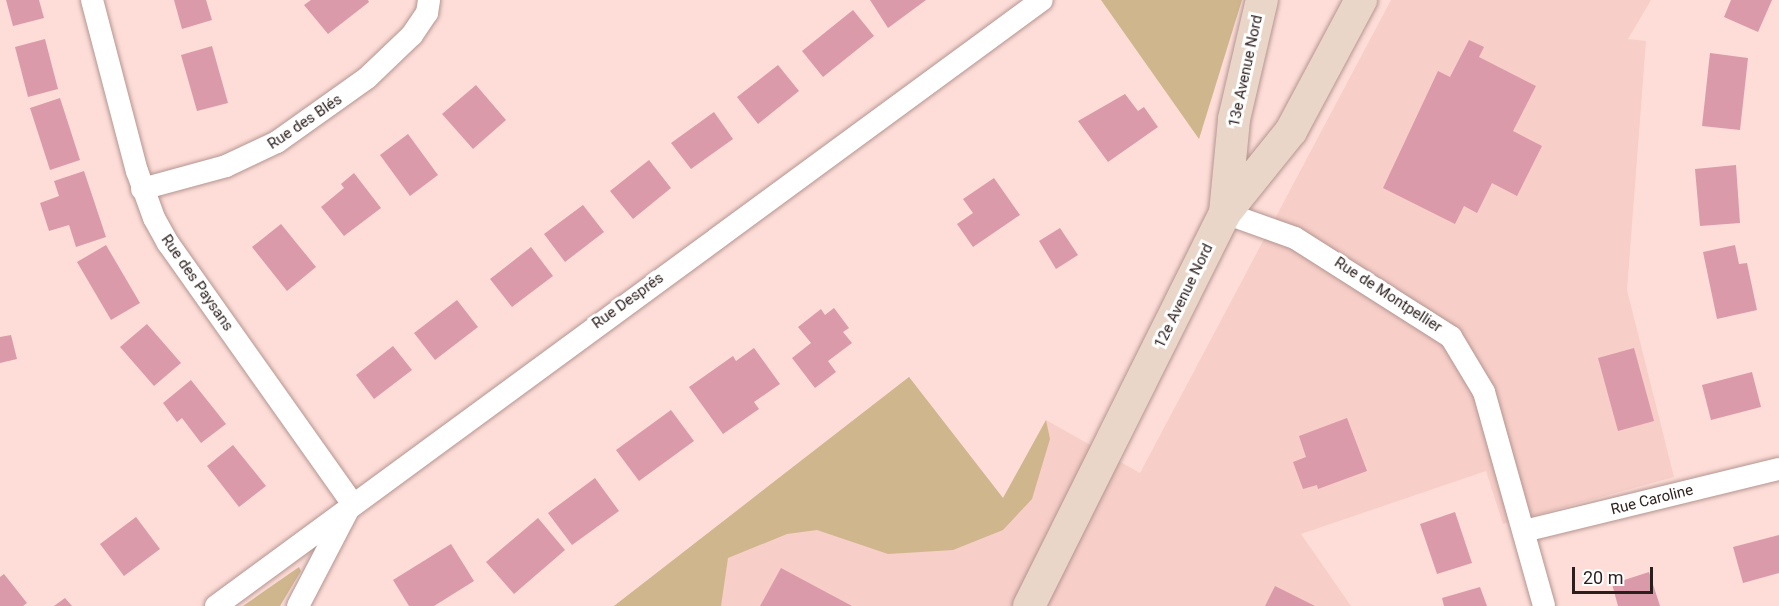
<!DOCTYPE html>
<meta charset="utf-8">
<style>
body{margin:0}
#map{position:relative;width:1779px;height:606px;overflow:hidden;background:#feddd8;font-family:Roboto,sans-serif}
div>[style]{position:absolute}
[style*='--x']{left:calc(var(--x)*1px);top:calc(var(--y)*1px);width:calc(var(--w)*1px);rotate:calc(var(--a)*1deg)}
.built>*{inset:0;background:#f7cec8}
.green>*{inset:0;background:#cfb68d}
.building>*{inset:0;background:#da9aaa}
.roads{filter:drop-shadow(0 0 2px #b49590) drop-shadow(0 0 2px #b49590)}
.minor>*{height:22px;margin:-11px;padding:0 11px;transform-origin:11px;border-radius:11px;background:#fff}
.secondary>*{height:32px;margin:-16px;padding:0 16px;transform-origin:16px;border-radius:16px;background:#ead6c8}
span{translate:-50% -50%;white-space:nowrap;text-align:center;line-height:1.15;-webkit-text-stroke:6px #fff;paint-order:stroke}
.street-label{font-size:15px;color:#2b1f1d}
.scale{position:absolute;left:1572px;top:567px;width:81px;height:27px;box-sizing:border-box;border:3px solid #2b1f1d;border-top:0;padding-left:8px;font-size:18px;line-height:21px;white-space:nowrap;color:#2b1f1d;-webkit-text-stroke:4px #fff;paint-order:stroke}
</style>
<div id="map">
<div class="built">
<div style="clip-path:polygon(1391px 0,1651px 0,1628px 39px,1646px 41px,1627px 290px,1674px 477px,1503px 524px,1486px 471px,1301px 534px,1351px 606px,614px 606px,909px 377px,1003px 498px,1046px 420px,1140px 473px)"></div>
</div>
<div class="green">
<div style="clip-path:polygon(1101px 0,1242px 0,1199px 139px)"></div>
<div style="clip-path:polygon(909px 377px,1003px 498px,1046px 420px,1050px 439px,1032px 499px,1003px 530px,953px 550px,888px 554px,817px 530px,787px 534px,728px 558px,721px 606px,614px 606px)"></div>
<div style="clip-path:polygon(299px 567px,301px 571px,280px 606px,243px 606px)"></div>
</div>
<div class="building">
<div style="clip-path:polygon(6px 0,39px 0,44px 18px,13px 26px)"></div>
<div style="clip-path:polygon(174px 0,206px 0,212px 20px,182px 29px)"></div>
<div style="clip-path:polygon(311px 0,368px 0,369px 2px,328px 34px,304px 5px)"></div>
<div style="clip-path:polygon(870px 0,926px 0,888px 28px)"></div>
<div style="clip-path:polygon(1731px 0,1772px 0,1758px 32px,1724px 17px)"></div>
<div style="clip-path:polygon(853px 10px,874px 36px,823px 77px,802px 51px)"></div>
<div style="clip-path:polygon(45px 39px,58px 89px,28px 97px,15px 47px)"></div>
<div style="clip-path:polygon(1469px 40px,1484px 47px,1479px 57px,1536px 86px,1513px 131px,1542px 146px,1517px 196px,1492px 183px,1477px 213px,1464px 206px,1455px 224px,1383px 188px,1438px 71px,1450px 77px)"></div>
<div style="clip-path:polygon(212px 46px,228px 103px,197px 111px,181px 55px)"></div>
<div style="clip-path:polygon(1710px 53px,1748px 58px,1740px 130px,1702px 126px)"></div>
<div style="clip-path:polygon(778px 65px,799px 91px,758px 124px,737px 97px)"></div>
<div style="clip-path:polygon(476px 85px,506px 120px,473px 149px,442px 114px)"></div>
<div style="clip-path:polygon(1125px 94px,1138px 111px,1144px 107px,1158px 127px,1108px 162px,1078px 121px)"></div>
<div style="clip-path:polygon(60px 98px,80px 160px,50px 170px,30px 108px)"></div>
<div style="clip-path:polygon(714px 112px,733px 139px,691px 169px,671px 143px)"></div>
<div style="clip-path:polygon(408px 134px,438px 175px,410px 196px,380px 155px)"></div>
<div style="clip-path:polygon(649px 160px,671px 188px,633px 219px,610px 191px)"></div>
<div style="clip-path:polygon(1736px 165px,1740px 223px,1700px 226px,1695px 169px)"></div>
<div style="clip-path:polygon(84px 171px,106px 237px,76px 247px,69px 225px,49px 231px,40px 203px,59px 196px,54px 181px)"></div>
<div style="clip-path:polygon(354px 173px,381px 208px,344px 236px,321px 207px,344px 188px,341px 184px)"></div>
<div style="clip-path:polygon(994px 178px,1020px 215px,973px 247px,957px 224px,973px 213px,963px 199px)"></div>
<div style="clip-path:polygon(583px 205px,604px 232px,565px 262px,544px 234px)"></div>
<div style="clip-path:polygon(281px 224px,316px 267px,287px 291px,252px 247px)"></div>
<div style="clip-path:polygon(1060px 228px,1078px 255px,1056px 269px,1039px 241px)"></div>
<div style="clip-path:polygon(106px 245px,140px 303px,111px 320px,77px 262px)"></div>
<div style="clip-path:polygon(1735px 245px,1739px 264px,1747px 263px,1757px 310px,1717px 319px,1703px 252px)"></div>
<div style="clip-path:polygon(531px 247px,553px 276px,512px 307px,490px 279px)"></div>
<div style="clip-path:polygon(457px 300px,478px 327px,435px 360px,414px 333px)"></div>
<div style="clip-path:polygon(834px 308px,849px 328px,843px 332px,852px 343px,828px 361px,836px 372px,815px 388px,792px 358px,811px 343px,798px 327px,821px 309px,825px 315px)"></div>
<div style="clip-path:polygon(147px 324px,181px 363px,154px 386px,120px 347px)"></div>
<div style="clip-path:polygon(11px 335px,17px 359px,0 363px,0 337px)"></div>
<div style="clip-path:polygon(393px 346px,412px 370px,374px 399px,356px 375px)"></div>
<div style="clip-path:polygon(754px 348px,780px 384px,754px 402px,759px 409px,723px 434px,689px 387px,733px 356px,736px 361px)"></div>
<div style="clip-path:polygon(1634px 348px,1654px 421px,1618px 431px,1598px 358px)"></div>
<div style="clip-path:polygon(1752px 372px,1761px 407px,1711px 420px,1702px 385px)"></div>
<div style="clip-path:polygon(191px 380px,226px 424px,201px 443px,182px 418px,177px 422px,163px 403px)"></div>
<div style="clip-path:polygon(671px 410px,694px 441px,639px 481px,616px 450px)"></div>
<div style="clip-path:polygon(1347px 418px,1367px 471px,1318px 489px,1317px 485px,1303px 489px,1293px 462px,1306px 457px,1299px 436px)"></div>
<div style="clip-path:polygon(233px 445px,266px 486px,239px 507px,207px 466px)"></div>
<div style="clip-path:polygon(595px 478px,619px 511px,572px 545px,548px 513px)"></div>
<div style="clip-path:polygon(1455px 512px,1472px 563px,1437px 574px,1420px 524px)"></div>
<div style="clip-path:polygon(136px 517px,160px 549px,124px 576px,100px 544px)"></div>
<div style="clip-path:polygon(538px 518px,565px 550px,514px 594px,486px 562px)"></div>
<div style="clip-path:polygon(1779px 535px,1779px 573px,1743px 583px,1733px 547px)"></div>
<div style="clip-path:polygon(451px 544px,474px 581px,434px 606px,409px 606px,393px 580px)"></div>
<div style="clip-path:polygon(781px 568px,852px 606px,760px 606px)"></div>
<div style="clip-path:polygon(1649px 572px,1660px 606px,1618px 606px,1612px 584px)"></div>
<div style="clip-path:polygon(4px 574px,27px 603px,23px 606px,0 606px,0 577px)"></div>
<div style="clip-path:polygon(1275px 586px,1315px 606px,1265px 606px)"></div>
<div style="clip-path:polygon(1480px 587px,1487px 606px,1444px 606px,1442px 598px)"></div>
<div style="clip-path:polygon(65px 598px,72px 606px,54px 606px)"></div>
</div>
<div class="roads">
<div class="minor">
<div style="--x:92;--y:0;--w:177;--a:75.3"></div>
<div style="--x:137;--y:171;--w:50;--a:70.1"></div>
<div style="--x:154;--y:218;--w:29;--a:61"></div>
<div style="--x:168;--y:243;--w:319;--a:54.7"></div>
<div style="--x:142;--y:189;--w:87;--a:-15.3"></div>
<div style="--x:226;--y:166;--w:56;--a:-25.2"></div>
<div style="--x:277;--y:142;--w:110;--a:-35.4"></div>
<div style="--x:367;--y:78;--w:62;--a:-43.7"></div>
<div style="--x:412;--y:35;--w:27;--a:-56"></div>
<div style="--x:427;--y:13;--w:13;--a:-81"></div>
<div style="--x:1225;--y:213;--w:74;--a:19.7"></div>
<div style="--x:1295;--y:238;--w:185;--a:32.4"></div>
<div style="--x:1451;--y:337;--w:64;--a:59"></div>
<div style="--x:1484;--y:392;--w:222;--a:74.3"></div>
<div style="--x:1524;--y:531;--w:262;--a:-13.7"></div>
<div style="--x:216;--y:606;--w:1024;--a:-36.27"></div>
<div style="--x:298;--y:606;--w:106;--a:-62.5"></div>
</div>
<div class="secondary">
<div style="--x:1225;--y:213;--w:94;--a:-84.5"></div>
<div style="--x:1234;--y:119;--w:122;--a:-76.8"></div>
<div style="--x:1029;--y:606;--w:439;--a:-63.5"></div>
<div style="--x:1225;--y:213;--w:105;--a:-51.2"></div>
<div style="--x:1291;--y:131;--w:149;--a:-61.9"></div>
</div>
</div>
<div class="street-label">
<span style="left:1246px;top:71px;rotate:-78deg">13e Avenue Nord</span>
<span style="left:305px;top:122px;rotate:-34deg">Rue des Blés</span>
<span style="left:197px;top:283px;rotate:55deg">Rue des Paysans</span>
<span style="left:1388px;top:295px;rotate:33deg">Rue de Montpellier</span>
<span style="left:1184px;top:296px;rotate:-64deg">12e Avenue Nord</span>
<span style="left:628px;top:301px;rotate:-36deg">Rue Després</span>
<span style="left:1652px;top:500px;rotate:-14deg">Rue Caroline</span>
</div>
<div class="scale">20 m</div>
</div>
